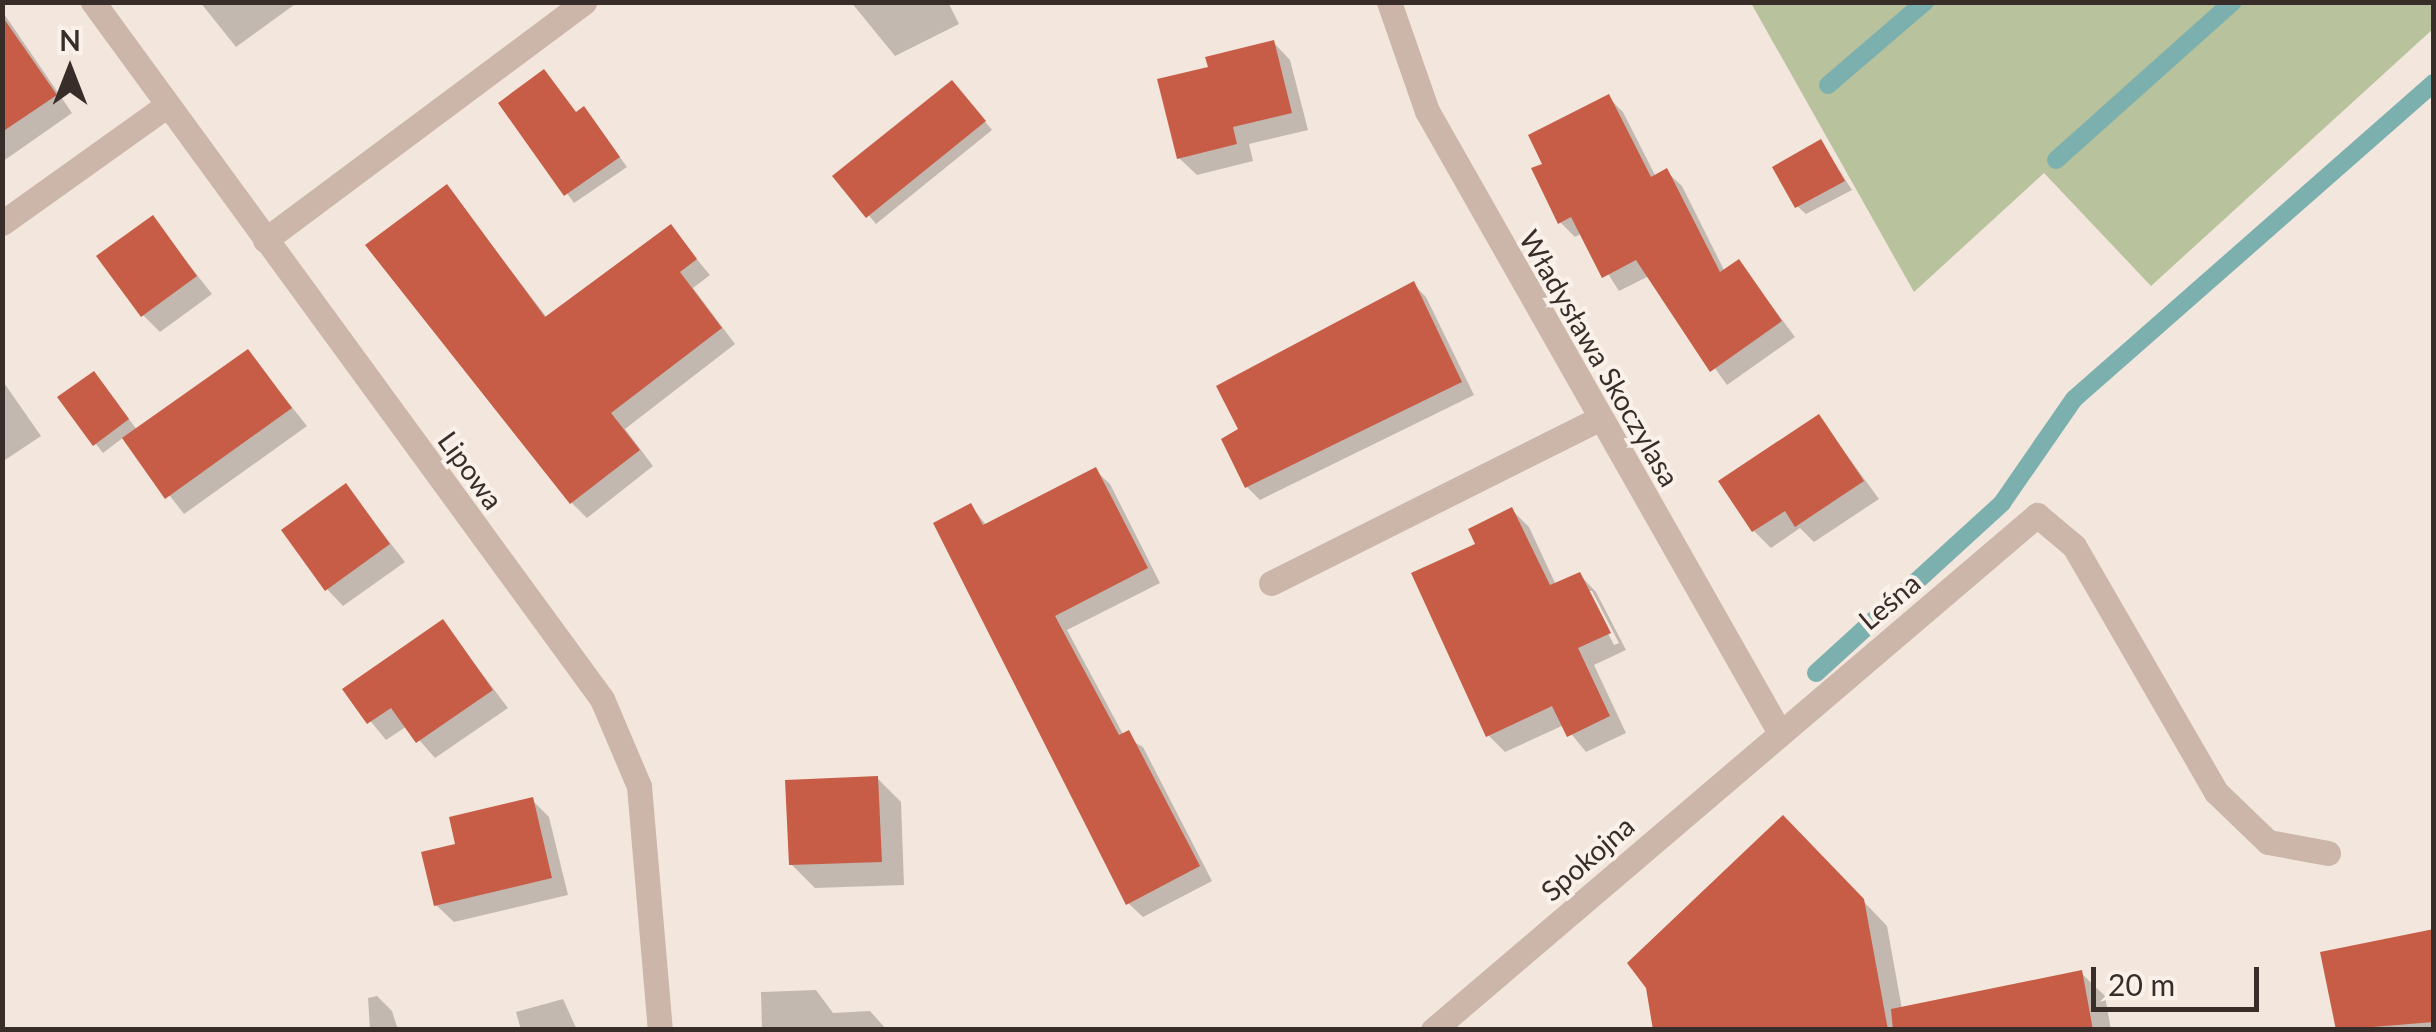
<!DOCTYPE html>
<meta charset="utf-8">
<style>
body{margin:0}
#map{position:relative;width:2436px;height:1032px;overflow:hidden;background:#f3e7dd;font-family:Lato,sans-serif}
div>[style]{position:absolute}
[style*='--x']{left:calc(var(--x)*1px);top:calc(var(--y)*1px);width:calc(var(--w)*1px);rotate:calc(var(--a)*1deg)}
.green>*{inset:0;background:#b8c29d}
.shadow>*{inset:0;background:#0003}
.stream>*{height:18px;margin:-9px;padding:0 9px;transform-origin:9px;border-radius:9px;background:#7cb0af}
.building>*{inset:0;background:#c75d47}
.minor>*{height:25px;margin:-12.5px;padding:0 12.5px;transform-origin:12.5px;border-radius:12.5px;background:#cbb6a9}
span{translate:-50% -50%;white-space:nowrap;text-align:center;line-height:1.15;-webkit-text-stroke:8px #faf2ea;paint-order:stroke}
.street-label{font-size:28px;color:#382d29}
.frame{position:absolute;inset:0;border:5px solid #382d29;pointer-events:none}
.north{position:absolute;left:20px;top:20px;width:100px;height:100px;-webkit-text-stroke:8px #faf2ea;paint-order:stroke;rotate:0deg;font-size:28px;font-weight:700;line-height:40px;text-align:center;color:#382d29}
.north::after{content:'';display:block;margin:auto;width:35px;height:45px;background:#382d29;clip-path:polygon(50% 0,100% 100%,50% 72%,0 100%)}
.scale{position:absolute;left:2091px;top:967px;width:168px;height:45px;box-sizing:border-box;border:5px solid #382d29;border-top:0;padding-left:12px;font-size:30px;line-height:35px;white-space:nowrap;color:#382d29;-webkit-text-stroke:8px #faf2ea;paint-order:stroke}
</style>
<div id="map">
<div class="green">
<div style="clip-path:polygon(2433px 2px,2433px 29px,2151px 286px,2044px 173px,1914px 292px,1751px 3px)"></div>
</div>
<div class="shadow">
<div style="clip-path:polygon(200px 2px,298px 2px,236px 47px)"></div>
<div style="clip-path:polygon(851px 2px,948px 2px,959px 24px,895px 56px)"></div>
<div style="clip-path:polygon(2px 11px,72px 113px,2px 162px)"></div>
<div style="clip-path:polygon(1273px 42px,1290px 60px,1308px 130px,1249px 144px,1253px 161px,1197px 175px,1179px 158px,1211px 69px)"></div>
<div style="clip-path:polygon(960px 91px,992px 130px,876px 224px,836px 176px)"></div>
<div style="clip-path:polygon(1608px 97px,1623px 112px,1656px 177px,1667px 172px,1682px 186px,1725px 272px,1739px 262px,1795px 337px,1727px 385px,1649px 276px,1619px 291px,1582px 233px,1575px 237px,1560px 222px,1545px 165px)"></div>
<div style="clip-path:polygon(502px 103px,592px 118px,627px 167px,574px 203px)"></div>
<div style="clip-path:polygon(1821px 142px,1852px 190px,1806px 214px,1797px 206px)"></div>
<div style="clip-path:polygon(447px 187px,548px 319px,670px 227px,710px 275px,693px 288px,735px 344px,625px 429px,653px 466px,587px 518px,572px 503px)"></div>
<div style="clip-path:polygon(152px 218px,212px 294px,160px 332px,143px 315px)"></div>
<div style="clip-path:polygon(1413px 284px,1426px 297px,1474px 395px,1260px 500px,1247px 487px,1241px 430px)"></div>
<div style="clip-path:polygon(248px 352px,307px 426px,184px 514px,124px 437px,103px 453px,60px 398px,102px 382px,137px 430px)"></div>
<div style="clip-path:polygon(2px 380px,41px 436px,2px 462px)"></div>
<div style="clip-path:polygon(1819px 417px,1879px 499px,1814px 542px,1800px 528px,1771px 548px,1754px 531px)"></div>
<div style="clip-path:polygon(1095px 470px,1110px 484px,1160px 583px,1067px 630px,1124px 736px,1143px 747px,1212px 881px,1143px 917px,1128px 903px,971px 506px,987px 526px)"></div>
<div style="clip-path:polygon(346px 486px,405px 562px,343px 606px,327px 589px)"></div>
<div style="clip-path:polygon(evenodd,1512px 510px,1529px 527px,1556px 585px,1579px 574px,1596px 592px,1626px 650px,1594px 665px,1626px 733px,1586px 752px,1564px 725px,1505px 752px,1488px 735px,1478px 545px,1512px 510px,1587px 591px,1592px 591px,1619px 643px,1614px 645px,1587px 591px)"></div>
<div style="clip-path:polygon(443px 622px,508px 708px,435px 758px,407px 726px,386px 740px,345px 690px)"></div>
<div style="clip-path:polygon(877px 778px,901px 802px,904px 885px,815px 888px,791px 864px)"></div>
<div style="clip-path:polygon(532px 800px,549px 817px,568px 895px,454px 922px,436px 905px,458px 846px)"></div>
<div style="clip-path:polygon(1807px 842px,1887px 926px,1902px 1009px,2081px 973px,2105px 996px,2111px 1030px,1655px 1030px)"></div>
<div style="clip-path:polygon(2434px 932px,2434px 1030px,2338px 1030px)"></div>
<div style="clip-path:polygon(816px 990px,833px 1013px,870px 1011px,887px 1030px,762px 1030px,761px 992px)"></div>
<div style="clip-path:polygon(377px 996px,392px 1011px,398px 1030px,370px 1030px,368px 998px)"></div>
<div style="clip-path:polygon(563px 999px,577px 1030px,521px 1030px,516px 1012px)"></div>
</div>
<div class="stream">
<div style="--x:1828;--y:85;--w:128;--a:-40.6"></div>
<div style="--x:2056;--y:160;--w:237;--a:-41.8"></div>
<div style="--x:1816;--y:673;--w:252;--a:-42.4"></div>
<div style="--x:2002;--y:503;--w:126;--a:-55.3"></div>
<div style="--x:2074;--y:399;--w:479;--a:-41.3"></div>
</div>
<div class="building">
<div style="clip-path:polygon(2px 16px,57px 95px,2px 132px)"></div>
<div style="clip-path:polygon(1274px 40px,1292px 113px,1233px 127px,1237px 144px,1177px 159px,1157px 79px,1208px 67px,1205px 57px)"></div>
<div style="clip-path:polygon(544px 69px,576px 112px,584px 106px,620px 157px,564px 196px,498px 103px)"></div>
<div style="clip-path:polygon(952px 80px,986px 121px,866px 218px,832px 176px)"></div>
<div style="clip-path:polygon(1609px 94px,1651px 177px,1667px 168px,1720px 272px,1739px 259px,1782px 321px,1710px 372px,1636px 260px,1602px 278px,1571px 217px,1558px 224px,1531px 168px,1542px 164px,1528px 135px)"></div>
<div style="clip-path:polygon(1821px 139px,1845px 181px,1795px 208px,1772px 167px)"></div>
<div style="clip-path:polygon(447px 184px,545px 317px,671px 224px,697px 259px,680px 272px,722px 328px,611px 413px,640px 450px,570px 504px,365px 245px)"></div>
<div style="clip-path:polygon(153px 215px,197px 276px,141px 317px,96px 256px)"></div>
<div style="clip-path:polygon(1414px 281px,1462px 382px,1245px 488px,1221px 439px,1238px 429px,1216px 386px)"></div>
<div style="clip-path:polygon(248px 349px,292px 408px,165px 499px,122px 438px)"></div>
<div style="clip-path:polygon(94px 371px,129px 419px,93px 446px,57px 397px)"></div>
<div style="clip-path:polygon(1819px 414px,1864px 481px,1795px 527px,1785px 511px,1752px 532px,1718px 481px)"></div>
<div style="clip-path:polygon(1096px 467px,1148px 568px,1055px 616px,1119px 735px,1129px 730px,1200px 866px,1126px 905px,933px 523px,971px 503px,983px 525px)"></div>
<div style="clip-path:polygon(346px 483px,390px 544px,325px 591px,281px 530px)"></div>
<div style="clip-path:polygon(1512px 507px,1550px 585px,1580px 572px,1611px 633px,1578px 648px,1610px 716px,1567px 737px,1552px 706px,1486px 737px,1411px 573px,1475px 544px,1468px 529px)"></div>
<div style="clip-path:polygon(443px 619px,493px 690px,416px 743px,391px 708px,367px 724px,342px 689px)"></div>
<div style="clip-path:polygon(878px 776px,882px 862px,789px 865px,785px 780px)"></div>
<div style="clip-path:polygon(533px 797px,552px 878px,434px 906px,421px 852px,455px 844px,449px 817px)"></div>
<div style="clip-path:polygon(1783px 815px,1864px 899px,1888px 1030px,1653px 1030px,1646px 988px,1627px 963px)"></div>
<div style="clip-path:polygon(2434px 929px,2434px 1022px,2336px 1030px,2320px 952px)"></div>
<div style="clip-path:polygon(2082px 970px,2093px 1030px,1893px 1030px,1891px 1009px)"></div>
</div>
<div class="minor">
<div style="--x:93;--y:2;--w:863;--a:53.86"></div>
<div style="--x:602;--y:699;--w:95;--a:67"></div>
<div style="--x:639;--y:786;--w:245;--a:85.1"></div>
<div style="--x:1389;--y:2;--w:115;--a:70.8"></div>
<div style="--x:1427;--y:111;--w:715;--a:60.42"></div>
<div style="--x:2;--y:223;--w:201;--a:-35.5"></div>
<div style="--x:265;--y:240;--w:398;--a:-36.7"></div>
<div style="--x:1271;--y:583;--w:368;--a:-26.6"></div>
<div style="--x:1433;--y:1030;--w:794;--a:-40.45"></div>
<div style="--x:2037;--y:515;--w:48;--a:40"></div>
<div style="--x:2074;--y:546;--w:284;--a:60"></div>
<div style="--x:2216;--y:792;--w:72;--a:43.9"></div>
<div style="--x:2268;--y:842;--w:61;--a:10.4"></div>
</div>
<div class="street-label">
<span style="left:1600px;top:358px;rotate:60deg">Władysława Skoczylasa</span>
<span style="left:471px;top:470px;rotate:54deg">Lipowa</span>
<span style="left:1889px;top:601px;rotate:-40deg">Leśna</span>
<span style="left:1587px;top:858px;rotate:-41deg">Spokojna</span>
</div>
<div class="frame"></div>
<div class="north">N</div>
<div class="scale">20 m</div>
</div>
